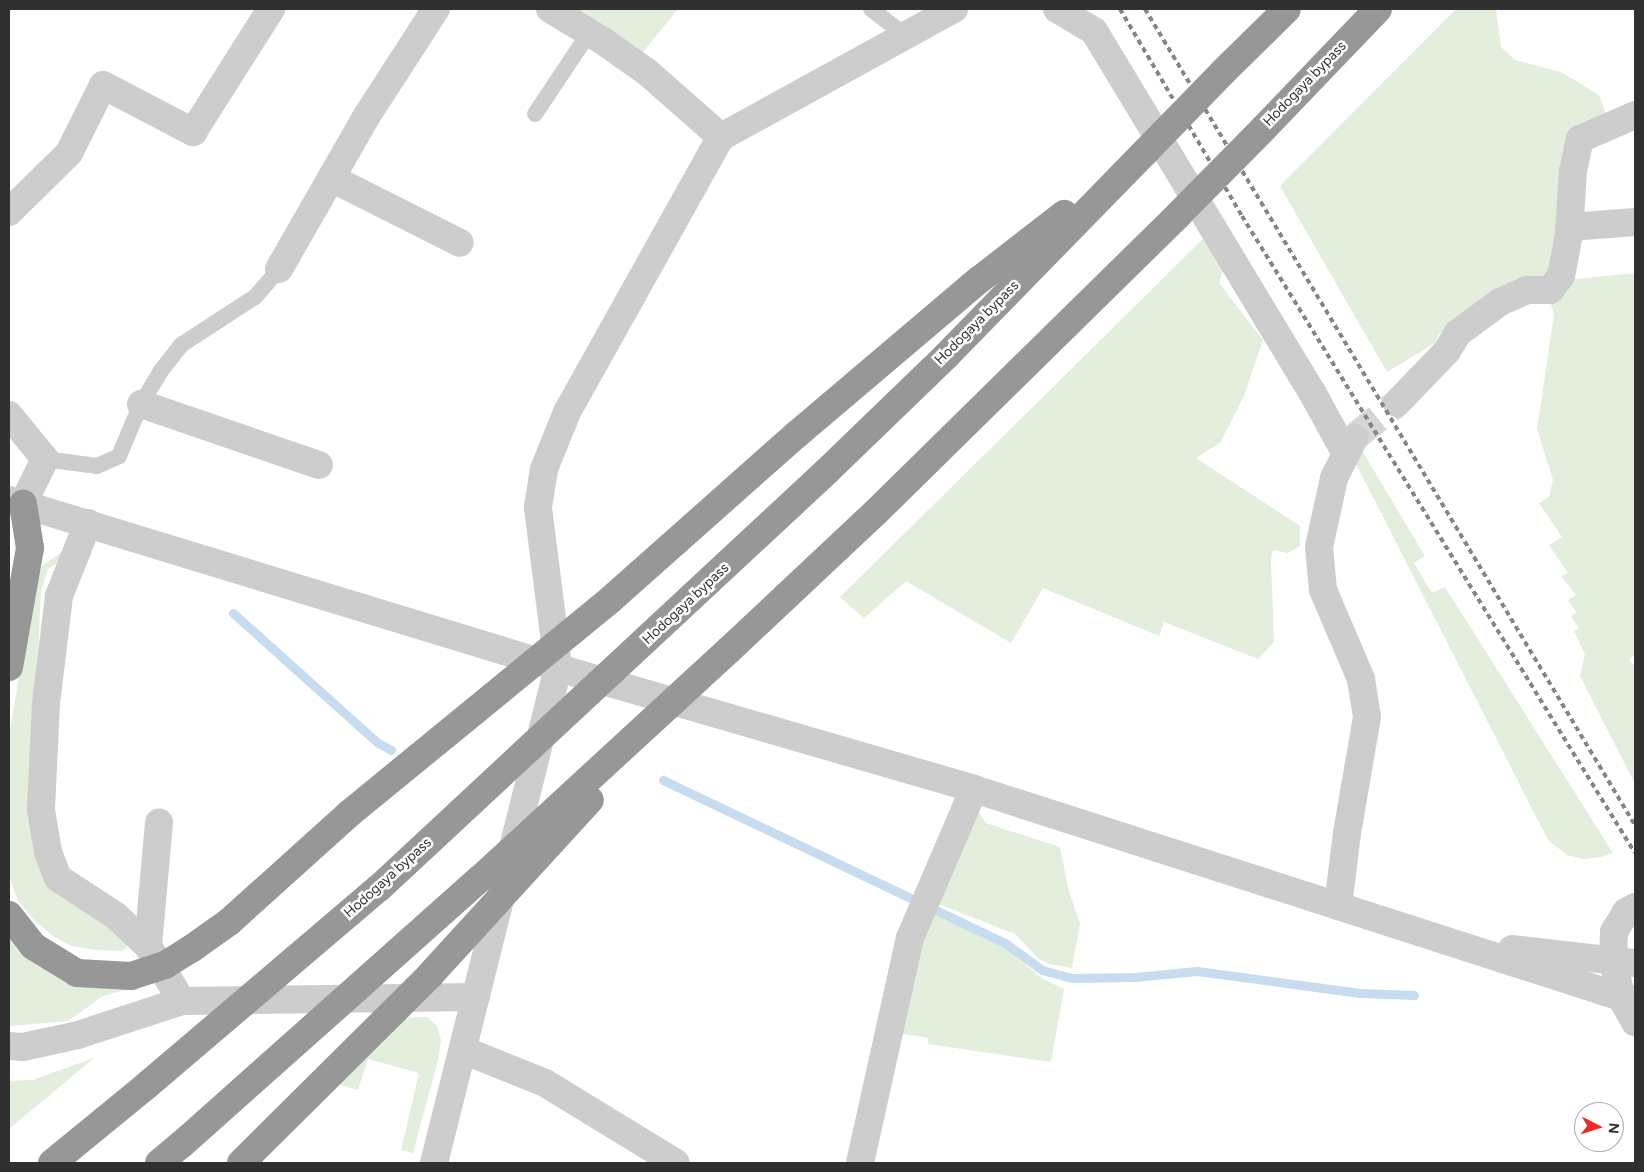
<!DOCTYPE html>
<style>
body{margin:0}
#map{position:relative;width:1644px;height:1172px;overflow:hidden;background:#fff;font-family:Figtree,sans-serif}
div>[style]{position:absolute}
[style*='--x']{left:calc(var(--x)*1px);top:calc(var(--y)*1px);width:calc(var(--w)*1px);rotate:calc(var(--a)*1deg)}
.green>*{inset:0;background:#e4eedc}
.stream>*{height:9px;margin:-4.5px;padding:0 4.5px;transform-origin:4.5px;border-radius:4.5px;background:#c7dcef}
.minor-tunnel>*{height:28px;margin-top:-14px;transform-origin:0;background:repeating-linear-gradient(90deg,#d6d6d6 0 28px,transparent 0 42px)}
.service>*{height:16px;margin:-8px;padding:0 8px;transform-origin:8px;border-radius:8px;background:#cdcdcd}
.minor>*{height:28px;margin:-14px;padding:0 14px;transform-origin:14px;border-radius:14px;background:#cdcdcd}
.tertiary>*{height:28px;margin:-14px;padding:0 14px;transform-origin:14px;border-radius:14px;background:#cdcdcd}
.motorway>*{height:28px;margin:-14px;padding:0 14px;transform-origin:14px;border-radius:14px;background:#979797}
.rail>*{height:4px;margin-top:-2px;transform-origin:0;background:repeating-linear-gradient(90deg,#858585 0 5px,transparent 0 9px)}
.motorway-bridge>*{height:28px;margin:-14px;padding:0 14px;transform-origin:14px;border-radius:14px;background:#979797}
span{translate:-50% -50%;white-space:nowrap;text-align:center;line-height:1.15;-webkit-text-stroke:5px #fff;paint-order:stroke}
.street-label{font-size:14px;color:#303030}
.frame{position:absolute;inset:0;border:10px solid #303030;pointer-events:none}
.north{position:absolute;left:1574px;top:1102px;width:50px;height:50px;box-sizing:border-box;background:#fff;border:1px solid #acacac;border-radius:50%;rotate:95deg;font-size:14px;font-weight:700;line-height:20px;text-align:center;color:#303030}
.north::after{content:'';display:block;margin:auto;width:18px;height:22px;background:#f62822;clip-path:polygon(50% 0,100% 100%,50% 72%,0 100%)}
</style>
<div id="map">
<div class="green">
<div style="clip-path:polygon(575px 9px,678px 9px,643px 52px)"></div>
<div style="clip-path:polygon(1456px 9px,1496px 9px,1501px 47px,1515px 60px,1561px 72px,1599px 95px,1608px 120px,1568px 139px,1552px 279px,1491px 299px,1439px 334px,1435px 343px,1387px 372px,1280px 186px)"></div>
<div style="clip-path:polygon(1205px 237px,1224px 267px,1219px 283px,1263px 340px,1244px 396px,1220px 443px,1196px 458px,1300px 526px,1300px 546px,1288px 553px,1273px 550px,1271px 560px,1274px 642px,1258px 659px,1164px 622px,1159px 636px,1043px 588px,1011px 643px,906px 581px,864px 618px,840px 597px)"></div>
<div style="clip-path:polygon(1635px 273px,1635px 655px,1629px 659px,1635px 667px,1635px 784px,1580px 676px,1585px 655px,1574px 631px,1579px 628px,1571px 616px,1576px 612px,1568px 600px,1576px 595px,1561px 576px,1568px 573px,1549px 545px,1562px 537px,1539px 503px,1549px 497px,1553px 480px,1537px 429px,1554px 314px,1549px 298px,1567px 280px)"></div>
<div style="clip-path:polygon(1361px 449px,1425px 556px,1414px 563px,1432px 593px,1445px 587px,1613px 853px,1601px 857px,1583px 859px,1567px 855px,1548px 840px,1354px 460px)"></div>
<div style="clip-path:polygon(64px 551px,65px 558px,48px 569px,41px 591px,31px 808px,99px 915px,128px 946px,123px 951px,96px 950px,71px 946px,53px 936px,34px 920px,18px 901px,9px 876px,9px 737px,35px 577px,44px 564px)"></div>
<div style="clip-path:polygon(977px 810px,986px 823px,1060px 847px,1068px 888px,1080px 924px,1072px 968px,1049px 964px,1039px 959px,1015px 934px,936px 903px)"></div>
<div style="clip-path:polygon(931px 913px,1004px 947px,1043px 979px,1064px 989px,1051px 1062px,928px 1044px,928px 1038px,896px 1033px)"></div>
<div style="clip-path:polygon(9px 937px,129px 989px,103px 996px,68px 1021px,9px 1026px)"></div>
<div style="clip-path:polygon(427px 1017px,437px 1026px,441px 1040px,438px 1060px,413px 1153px,401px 1150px,419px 1073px,368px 1059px,358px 1090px,331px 1082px,393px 1018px)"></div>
<div style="clip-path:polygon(94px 1058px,9px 1129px,9px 1081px,32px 1080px)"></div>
</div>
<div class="stream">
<div style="--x:233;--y:613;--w:195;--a:41.9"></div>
<div style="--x:378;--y:743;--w:15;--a:28"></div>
<div style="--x:663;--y:780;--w:379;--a:25.5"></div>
<div style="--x:1005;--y:943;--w:46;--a:36.1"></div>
<div style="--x:1042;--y:970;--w:31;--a:15"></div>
<div style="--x:1072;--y:978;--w:63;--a:-0.9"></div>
<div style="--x:1135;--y:977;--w:62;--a:-5.5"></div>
<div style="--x:1197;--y:971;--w:164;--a:7.7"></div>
<div style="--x:1360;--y:993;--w:54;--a:2.1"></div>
</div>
<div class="minor-tunnel">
<div style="--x:1356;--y:436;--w:53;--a:-38.8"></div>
</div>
<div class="service">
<div style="--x:871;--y:9;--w:44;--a:37.6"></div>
<div style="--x:535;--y:114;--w:97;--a:-56.3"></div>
<div style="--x:45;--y:459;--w:52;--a:7.7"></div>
<div style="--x:97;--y:466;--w:24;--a:-24"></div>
<div style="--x:119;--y:456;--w:56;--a:-67.1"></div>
<div style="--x:141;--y:404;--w:37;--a:-59"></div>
<div style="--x:160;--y:372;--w:34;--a:-52"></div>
<div style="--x:181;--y:345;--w:88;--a:-33"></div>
<div style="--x:255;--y:297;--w:37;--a:-49"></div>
</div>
<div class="minor">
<div style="--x:550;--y:9;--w:62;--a:31.1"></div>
<div style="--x:603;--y:41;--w:54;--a:35.2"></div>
<div style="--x:647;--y:72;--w:98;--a:41.3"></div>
<div style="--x:1057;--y:9;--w:43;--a:30.7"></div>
<div style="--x:1094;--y:31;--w:422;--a:58.9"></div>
<div style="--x:1312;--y:392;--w:71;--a:61.3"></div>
<div style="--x:331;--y:178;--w:144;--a:26.7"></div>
<div style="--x:9;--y:212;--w:84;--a:-44.5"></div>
<div style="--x:69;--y:153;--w:76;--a:-63.4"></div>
<div style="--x:103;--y:85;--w:102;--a:27.6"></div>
<div style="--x:193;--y:132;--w:146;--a:-57.6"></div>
<div style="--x:1570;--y:227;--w:65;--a:-4.4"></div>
<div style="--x:279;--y:269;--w:175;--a:-60.2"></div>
<div style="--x:366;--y:117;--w:129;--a:-57.1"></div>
<div style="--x:1397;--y:403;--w:72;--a:-46.1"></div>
<div style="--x:1447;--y:351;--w:21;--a:-59"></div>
<div style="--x:1458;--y:333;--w:52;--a:-36.4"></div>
<div style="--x:1500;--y:302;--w:30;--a:-24"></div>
<div style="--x:1527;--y:290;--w:23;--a:0"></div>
<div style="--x:1550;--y:290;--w:18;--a:-52"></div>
<div style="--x:1561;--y:276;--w:43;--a:-79.2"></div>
<div style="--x:1569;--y:234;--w:63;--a:-86.4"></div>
<div style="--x:1573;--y:171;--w:33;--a:-78"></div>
<div style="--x:1580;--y:139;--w:60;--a:-23.6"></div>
<div style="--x:141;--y:404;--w:188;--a:18.9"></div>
<div style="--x:9;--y:415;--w:57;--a:50.7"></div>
<div style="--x:45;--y:459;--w:50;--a:116.1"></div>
<div style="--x:88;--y:523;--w:79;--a:111.7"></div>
<div style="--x:59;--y:596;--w:108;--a:96.9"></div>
<div style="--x:46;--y:703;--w:107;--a:92.7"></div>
<div style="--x:41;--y:810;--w:43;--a:80.5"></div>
<div style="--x:48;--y:852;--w:28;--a:69"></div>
<div style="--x:58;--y:878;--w:69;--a:33.2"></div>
<div style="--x:116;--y:916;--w:44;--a:43.2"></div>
<div style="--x:148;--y:946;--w:65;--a:58.3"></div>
<div style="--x:558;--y:666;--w:160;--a:-97.2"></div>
<div style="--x:538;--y:507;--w:38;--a:-81"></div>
<div style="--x:544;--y:469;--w:61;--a:-68"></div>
<div style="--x:567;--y:412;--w:315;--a:-60.8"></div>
<div style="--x:721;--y:137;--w:266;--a:-28.8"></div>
<div style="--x:1338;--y:906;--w:74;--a:-83"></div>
<div style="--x:1347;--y:833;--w:118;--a:-80.2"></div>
<div style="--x:1367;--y:717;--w:38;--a:-99"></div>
<div style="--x:1361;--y:679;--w:97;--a:-113.1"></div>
<div style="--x:1323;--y:590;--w:43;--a:-95.3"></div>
<div style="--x:1319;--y:547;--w:71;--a:-77.7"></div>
<div style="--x:1334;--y:478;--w:45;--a:-63.4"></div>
<div style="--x:148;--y:946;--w:124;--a:-84.9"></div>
<div style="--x:1613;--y:961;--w:37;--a:77"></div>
<div style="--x:1621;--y:997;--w:29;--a:61"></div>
<div style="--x:9;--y:1046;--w:14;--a:4"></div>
<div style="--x:23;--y:1047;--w:56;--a:-12.3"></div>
<div style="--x:78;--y:1035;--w:109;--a:-18.1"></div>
<div style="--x:182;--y:1001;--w:294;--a:-0.8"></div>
<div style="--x:463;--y:1050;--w:88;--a:21.9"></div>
<div style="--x:545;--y:1083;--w:153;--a:31.4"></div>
<div style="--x:860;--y:1163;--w:230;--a:-77.5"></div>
<div style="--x:910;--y:938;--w:162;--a:-66.8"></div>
</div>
<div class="tertiary">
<div style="--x:9;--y:500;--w:596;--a:16.98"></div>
<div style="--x:579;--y:674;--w:411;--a:16.2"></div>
<div style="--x:974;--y:789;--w:680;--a:17.82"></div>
<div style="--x:1621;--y:997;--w:14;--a:12"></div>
<div style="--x:1512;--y:949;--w:124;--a:6.5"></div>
<div style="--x:1613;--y:961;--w:29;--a:-88"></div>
<div style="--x:1614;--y:932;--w:23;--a:-59"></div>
<div style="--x:1626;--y:912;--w:10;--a:-29"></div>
<div style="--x:434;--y:1163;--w:510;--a:-75.94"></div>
</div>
<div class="motorway">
<div style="--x:1224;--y:71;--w:88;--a:-44.5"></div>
<div style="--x:1263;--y:129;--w:166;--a:-46.2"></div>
<div style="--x:796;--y:435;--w:240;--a:-40.3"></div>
<div style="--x:979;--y:280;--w:108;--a:-37.8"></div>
<div style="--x:826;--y:472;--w:167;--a:-44"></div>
<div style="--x:946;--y:356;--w:288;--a:-45.7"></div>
<div style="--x:729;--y:650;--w:200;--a:-43.2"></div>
<div style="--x:875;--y:513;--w:426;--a:-44.5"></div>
<div style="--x:9;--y:667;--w:121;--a:-80"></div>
<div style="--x:30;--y:548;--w:45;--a:-99"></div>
<div style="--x:9;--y:915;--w:39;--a:52"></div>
<div style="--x:33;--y:946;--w:52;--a:31.5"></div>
<div style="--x:77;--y:973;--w:54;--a:3.2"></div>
<div style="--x:52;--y:1163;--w:122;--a:-39.3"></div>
<div style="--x:159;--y:1163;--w:30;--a:-40"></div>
</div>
<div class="rail">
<div style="--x:1120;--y:9;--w:240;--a:59.5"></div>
<div style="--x:1242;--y:216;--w:748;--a:58.33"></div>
<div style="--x:1145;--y:9;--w:952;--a:59.02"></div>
</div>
<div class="motorway-bridge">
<div style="--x:1147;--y:150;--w:110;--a:-45.7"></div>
<div style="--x:1179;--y:214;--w:120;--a:-45.3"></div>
<div style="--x:131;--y:976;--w:36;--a:-18"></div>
<div style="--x:165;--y:965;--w:31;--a:-32"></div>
<div style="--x:191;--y:949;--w:47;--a:-35.4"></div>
<div style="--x:229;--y:922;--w:163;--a:-42"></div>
<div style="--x:350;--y:813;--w:336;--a:-39.3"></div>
<div style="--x:610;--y:600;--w:249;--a:-41.6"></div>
<div style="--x:146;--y:1086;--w:306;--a:-40.4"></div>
<div style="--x:379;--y:888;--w:611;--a:-42.94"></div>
<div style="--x:182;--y:1144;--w:400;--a:-41.7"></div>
<div style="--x:481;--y:878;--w:337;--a:-42.6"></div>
<div style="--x:241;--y:1163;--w:267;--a:-44.8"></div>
<div style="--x:430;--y:975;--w:237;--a:-47.6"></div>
</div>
<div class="street-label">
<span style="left:1305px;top:84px;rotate:-46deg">Hodogaya bypass</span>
<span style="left:977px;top:323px;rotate:-45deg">Hodogaya bypass</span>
<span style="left:686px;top:604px;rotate:-43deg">Hodogaya bypass</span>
<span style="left:388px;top:878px;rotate:-42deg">Hodogaya bypass</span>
</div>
<div class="frame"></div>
<div class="north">N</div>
</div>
